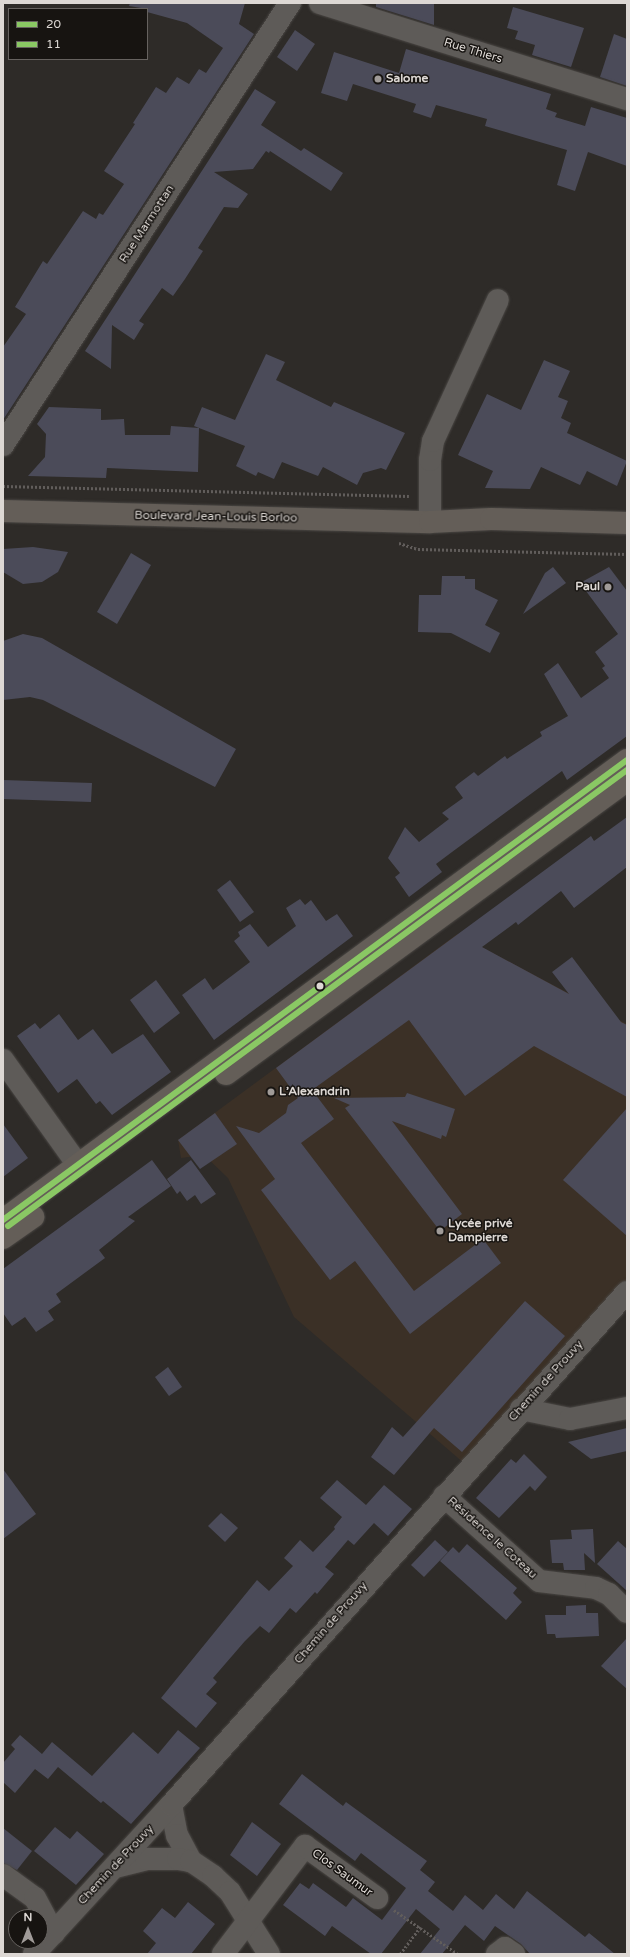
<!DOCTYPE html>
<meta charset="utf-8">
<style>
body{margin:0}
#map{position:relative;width:630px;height:1957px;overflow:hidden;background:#2e2b28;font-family:"Varela Round",sans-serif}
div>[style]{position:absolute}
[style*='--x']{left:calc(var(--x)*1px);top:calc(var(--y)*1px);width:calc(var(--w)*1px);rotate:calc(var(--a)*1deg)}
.built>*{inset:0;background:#3b3026}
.building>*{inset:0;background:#4b4b59}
.path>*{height:2.5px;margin-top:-1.25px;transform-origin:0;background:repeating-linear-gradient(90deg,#615d5b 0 2px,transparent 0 4px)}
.roads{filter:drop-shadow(0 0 1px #4a4744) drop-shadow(0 0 1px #4a4744)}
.minor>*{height:22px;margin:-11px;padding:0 11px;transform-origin:11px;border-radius:11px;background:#5e5b58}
.major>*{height:22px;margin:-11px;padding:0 11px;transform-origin:11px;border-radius:11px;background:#645e58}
.bus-1>*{height:6px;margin:-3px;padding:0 3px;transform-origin:3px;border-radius:3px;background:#8ac864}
.bus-2>*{height:6px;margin:-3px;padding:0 3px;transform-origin:3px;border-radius:3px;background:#8ac864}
.dots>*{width:11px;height:11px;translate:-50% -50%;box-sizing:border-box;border:2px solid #171411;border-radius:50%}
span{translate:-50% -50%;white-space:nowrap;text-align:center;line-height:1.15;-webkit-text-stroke:3px #171411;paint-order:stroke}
.street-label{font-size:12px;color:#ddd8d4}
.poi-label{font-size:12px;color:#ddd8d4;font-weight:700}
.left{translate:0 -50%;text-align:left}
.right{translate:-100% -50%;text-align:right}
.frame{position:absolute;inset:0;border:4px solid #ddd8d4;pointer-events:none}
.legend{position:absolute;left:8px;top:8px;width:140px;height:52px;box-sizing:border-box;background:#171411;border:1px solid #66625f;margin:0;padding:5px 7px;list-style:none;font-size:12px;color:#ddd8d4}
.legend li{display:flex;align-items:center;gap:8px;height:20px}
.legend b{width:20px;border:1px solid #66625f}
.north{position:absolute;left:8px;top:1909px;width:40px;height:40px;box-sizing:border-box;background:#171411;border:1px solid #66625f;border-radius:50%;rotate:0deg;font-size:11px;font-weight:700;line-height:16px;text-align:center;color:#ddd8d4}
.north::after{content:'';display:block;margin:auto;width:14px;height:18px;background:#a09b98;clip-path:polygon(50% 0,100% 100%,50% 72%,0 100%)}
</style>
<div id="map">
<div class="built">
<div style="clip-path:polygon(457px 934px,627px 1024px,627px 1284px,465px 1464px,294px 1317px,228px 1178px,204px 1155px,181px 1158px,178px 1140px)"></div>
</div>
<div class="building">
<div style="clip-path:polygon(130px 3px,245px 3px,239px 24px,254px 34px,3px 420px,3px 347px,26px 314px,15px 307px,43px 261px,47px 264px,83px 211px,96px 219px,99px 213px,103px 215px,124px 184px,104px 171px,135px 124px,133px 123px,156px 87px,166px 93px,177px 77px,189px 84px,199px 69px,206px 73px,223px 48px,187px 23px,147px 12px,147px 9px,129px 6px)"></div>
<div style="clip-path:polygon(376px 3px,434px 3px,434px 25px,376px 7px)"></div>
<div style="clip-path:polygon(513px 7px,584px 28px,571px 67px,532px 55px,535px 45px,515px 39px,518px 31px,507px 28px)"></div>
<div style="clip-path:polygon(295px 30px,315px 44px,297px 71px,277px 57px)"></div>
<div style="clip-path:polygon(614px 34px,627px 39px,627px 86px,600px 77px)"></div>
<div style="clip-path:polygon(406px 49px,551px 94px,546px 109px,557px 113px,555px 117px,585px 126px,591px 107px,627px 118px,627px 166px,588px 152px,575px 191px,557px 185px,567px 150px,485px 126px,487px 119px,436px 105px,431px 118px,413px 112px,416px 104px,353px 84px,347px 101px,321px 93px,334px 52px,399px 73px)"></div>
<div style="clip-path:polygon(255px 89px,276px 102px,261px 125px,301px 151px,304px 148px,343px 173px,331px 191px,270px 151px,269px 153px,266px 151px,253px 169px,214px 172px,248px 194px,238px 208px,224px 207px,198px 248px,203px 251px,185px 279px,173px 296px,162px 288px,139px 321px,144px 324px,134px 340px,112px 325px,111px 369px,85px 351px)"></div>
<div style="clip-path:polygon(266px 354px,285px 362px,276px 380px,331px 407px,334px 402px,405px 433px,386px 470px,381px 468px,363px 473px,357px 485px,323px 467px,318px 476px,282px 462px,274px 479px,258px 472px,256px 476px,236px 466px,245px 446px,194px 426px,202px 407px,235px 420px)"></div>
<div style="clip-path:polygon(544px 360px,570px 371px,558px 397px,568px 401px,561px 418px,571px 423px,567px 433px,627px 461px,617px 486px,587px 471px,580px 485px,541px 467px,530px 489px,485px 488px,493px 471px,458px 455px,487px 394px,521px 410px)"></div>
<div style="clip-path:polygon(49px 407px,101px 409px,101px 420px,124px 419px,125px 435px,170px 435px,171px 426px,199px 428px,198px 472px,107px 468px,106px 478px,28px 476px,45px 457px,46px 434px,37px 424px)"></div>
<div style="clip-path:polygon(33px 547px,68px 552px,58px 572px,42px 582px,23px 584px,3px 572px,3px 549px)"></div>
<div style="clip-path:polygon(131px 553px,151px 565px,117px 624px,97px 612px)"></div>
<div style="clip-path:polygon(553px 567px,566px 583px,523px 614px,545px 573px)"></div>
<div style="clip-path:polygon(609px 567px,627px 591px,627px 736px,567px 780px,562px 771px,452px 852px,436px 864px,442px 872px,409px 897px,395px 877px,400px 873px,388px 858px,405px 827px,419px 842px,449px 819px,442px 813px,463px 798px,455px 787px,458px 784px,474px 772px,478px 776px,505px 756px,507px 759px,542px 736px,540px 732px,568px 716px,544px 674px,558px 663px,581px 698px,609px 678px,602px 668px,605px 666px,595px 652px,618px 634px,580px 583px)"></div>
<div style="clip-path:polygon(442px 576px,465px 576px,465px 579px,475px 579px,475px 589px,498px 600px,485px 625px,500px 633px,490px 653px,451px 633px,418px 632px,419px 595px,441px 595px)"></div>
<div style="clip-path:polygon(23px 634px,42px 638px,236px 749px,215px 787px,43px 700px,30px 697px,3px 700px,3px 641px)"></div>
<div style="clip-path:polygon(3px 780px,92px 783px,91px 802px,3px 799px)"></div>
<div style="clip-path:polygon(627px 817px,627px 867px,574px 908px,561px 891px,518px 925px,516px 922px,482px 947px,569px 994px,552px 972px,572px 957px,621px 1022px,627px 1025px,627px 1097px,534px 1046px,465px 1096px,409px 1020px,312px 1090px,334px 1119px,301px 1143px,414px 1291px,483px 1239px,501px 1263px,410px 1334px,355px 1261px,330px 1280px,261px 1190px,275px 1179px,236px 1126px,259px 1133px,286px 1113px,288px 1105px,298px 1098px,276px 1068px,591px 836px,594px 841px)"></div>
<div style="clip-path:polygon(230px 880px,254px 912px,240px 922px,217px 890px)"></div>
<div style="clip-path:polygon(300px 899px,305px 905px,311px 900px,326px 921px,337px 914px,353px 936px,214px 1040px,182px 995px,205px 978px,213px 990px,250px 962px,234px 941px,240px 936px,238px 932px,250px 924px,268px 947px,296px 926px,286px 908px)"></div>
<div style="clip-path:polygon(156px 980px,180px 1013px,154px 1033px,130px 1000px)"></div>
<div style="clip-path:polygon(59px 1014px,78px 1040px,93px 1029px,112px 1054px,143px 1034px,171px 1072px,112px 1115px,100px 1101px,96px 1104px,77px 1079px,58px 1093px,17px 1036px,35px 1023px,40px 1029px)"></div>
<div style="clip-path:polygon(407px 1093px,455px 1109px,446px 1137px,442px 1135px,441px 1139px,392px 1121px,462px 1214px,440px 1231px,345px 1108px,350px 1105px,334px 1098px,405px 1097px)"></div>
<div style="clip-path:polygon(627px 1108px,627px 1236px,563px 1180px)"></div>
<div style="clip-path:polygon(215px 1113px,237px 1144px,200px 1169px,178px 1140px)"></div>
<div style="clip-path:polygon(3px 1124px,28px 1158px,3px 1177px)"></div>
<div style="clip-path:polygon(152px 1160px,171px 1186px,128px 1217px,135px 1221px,99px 1250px,105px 1258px,56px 1294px,61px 1302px,48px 1311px,54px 1320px,36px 1332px,25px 1317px,12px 1326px,3px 1313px,3px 1269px)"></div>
<div style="clip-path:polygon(191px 1160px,216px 1194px,201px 1204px,195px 1195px,187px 1201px,180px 1191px,177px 1194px,167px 1179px)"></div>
<div style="clip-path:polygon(525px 1301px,565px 1336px,462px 1452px,434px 1428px,394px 1475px,371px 1457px,392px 1427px,403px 1437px)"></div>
<div style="clip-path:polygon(168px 1367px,182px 1387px,169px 1396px,155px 1377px)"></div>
<div style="clip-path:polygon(627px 1428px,627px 1451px,591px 1459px,568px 1442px)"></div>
<div style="clip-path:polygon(524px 1454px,547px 1477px,535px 1491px,530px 1486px,499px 1518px,476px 1498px,511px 1459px,516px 1463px)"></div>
<div style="clip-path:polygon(3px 1469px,36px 1514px,3px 1539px)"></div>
<div style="clip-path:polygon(337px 1480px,366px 1505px,384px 1485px,412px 1509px,388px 1536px,374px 1523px,354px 1545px,348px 1540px,325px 1567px,334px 1574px,317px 1594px,315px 1592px,296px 1613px,290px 1608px,269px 1633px,260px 1626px,245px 1641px,213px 1678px,217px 1682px,206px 1694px,217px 1703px,196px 1728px,161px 1698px,257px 1580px,269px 1591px,293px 1566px,284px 1558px,300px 1540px,313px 1552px,335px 1529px,334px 1527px,342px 1517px,320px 1498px)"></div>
<div style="clip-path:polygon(221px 1513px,238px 1528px,225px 1542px,208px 1526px)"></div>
<div style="clip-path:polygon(593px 1529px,595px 1563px,584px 1553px,585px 1570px,564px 1570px,563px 1563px,552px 1563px,550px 1540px,572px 1539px,571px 1530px)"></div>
<div style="clip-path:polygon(435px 1540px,448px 1552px,424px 1577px,411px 1565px)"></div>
<div style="clip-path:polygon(618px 1541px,627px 1549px,627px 1591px,597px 1564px)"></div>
<div style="clip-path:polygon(467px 1544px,517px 1588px,513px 1593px,522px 1602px,506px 1620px,440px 1561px,453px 1547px,459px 1553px)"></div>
<div style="clip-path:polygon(586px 1605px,586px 1613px,598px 1613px,599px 1636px,556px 1638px,555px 1634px,547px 1634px,545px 1615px,566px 1615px,566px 1606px)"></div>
<div style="clip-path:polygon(627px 1638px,627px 1689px,601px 1666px)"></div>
<div style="clip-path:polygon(178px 1730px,200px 1748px,131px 1824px,103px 1801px,101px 1803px,58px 1767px,48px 1779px,35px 1769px,15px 1793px,3px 1782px,3px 1763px,15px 1749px,11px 1745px,20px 1735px,42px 1754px,52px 1742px,92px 1776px,133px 1732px,158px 1754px)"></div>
<div style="clip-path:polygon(302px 1774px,343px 1806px,346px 1802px,427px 1861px,420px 1870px,435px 1882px,428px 1891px,453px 1911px,465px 1895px,483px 1910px,496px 1894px,514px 1909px,527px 1891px,585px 1937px,589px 1933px,615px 1954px,530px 1954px,521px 1944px,495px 1926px,484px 1941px,465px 1925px,442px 1954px,420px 1954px,440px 1929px,416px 1909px,381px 1954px,371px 1954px,332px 1926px,325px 1936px,283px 1905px,300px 1883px,309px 1889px,313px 1883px,346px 1907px,353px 1898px,382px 1920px,406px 1888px,361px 1853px,355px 1861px,279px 1804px)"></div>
<div style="clip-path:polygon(252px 1822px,281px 1844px,257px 1876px,230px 1855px)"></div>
<div style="clip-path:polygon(55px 1827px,70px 1839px,77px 1831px,104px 1854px,76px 1885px,34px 1851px)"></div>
<div style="clip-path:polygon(3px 1828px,32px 1851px,17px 1870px,3px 1863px)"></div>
<div style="clip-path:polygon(188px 1902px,215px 1924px,191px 1954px,147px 1954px,156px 1943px,143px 1931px,162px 1908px,175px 1918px)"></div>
</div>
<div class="path">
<div style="--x:3;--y:486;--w:406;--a:1.4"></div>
<div style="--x:399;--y:543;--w:20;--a:18"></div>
<div style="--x:418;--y:549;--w:209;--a:1.4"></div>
<div style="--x:394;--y:1910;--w:78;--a:34.5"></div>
<div style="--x:400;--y:1954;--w:34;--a:-53"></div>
</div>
<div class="roads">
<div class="minor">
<div style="--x:320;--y:3;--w:322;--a:17.4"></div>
<div style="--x:3;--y:445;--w:527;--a:-57"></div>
<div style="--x:430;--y:522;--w:62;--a:-90"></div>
<div style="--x:430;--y:460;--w:19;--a:-81"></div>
<div style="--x:433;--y:441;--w:155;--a:-65.3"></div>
<div style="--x:3;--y:1060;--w:129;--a:54.5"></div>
<div style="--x:521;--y:1409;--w:50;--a:11.5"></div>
<div style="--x:570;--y:1419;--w:58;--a:-10.9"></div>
<div style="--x:444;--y:1496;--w:127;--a:41.8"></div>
<div style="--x:539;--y:1581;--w:57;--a:7"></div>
<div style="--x:596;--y:1588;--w:14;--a:25"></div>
<div style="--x:609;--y:1594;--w:25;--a:45"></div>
<div style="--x:171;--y:1805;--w:31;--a:79"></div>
<div style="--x:177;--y:1835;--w:30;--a:62"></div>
<div style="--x:115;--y:1867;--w:32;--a:-14"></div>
<div style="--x:146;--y:1859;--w:32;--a:0"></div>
<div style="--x:178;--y:1859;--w:13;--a:9"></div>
<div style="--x:191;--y:1861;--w:27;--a:34"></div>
<div style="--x:213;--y:1876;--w:23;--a:43"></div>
<div style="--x:230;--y:1892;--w:73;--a:57.8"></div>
<div style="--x:3;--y:1875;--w:39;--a:36"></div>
<div style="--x:35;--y:1898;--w:40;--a:62"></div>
<div style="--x:34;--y:1954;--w:202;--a:-47.4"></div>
<div style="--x:171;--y:1805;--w:686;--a:-48.37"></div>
<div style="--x:223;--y:1954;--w:136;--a:-52.8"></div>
<div style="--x:305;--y:1846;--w:89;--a:35.8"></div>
<div style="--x:497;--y:1954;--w:10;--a:-37"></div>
<div style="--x:505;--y:1948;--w:11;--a:34"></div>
</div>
<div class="major">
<div style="--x:3;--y:511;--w:427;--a:1.5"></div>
<div style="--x:430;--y:522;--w:61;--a:-2.8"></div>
<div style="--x:491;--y:519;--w:136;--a:1.7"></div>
<div style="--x:226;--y:1074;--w:497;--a:-36.2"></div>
<div style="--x:3;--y:1220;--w:775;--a:-36.4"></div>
<div style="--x:3;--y:1238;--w:37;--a:-35"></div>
</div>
</div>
<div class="bus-1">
<div style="--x:3;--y:1220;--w:775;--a:-36.4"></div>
</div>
<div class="bus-2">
<div style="--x:8;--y:1226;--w:769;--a:-36.38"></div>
</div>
<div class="dots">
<div style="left:378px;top:79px;background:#a09b98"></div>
<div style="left:608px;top:587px;background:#a09b98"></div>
<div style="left:320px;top:986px;background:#ddd8d4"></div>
<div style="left:271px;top:1092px;background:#a09b98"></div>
<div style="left:440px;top:1231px;background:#a09b98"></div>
</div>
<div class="street-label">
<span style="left:473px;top:51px;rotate:17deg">Rue Thiers</span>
<span style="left:147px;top:224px;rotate:-57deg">Rue Marmottan</span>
<span style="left:216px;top:517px;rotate:1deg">Boulevard Jean-Louis Borloo</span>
<span style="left:546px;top:1381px;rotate:-48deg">Chemin de Prouvy</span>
<span style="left:492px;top:1538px;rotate:42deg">Résidence le Coteau</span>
<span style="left:331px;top:1623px;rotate:-49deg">Chemin de Prouvy</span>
<span style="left:116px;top:1865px;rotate:-47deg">Chemin de Prouvy</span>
<span style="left:342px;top:1873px;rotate:36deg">Clos Saumur</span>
</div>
<div class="poi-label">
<span class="left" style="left:386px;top:79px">Salome</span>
<span class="right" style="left:600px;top:587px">Paul</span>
<span class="left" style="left:279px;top:1092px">L’Alexandrin</span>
<span class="left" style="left:448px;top:1231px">Lycée privé<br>Dampierre</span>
</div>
<div class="frame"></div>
<ul class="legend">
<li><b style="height:5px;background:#8ac864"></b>20</li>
<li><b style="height:5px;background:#8ac864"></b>11</li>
</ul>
<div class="north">N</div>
</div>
